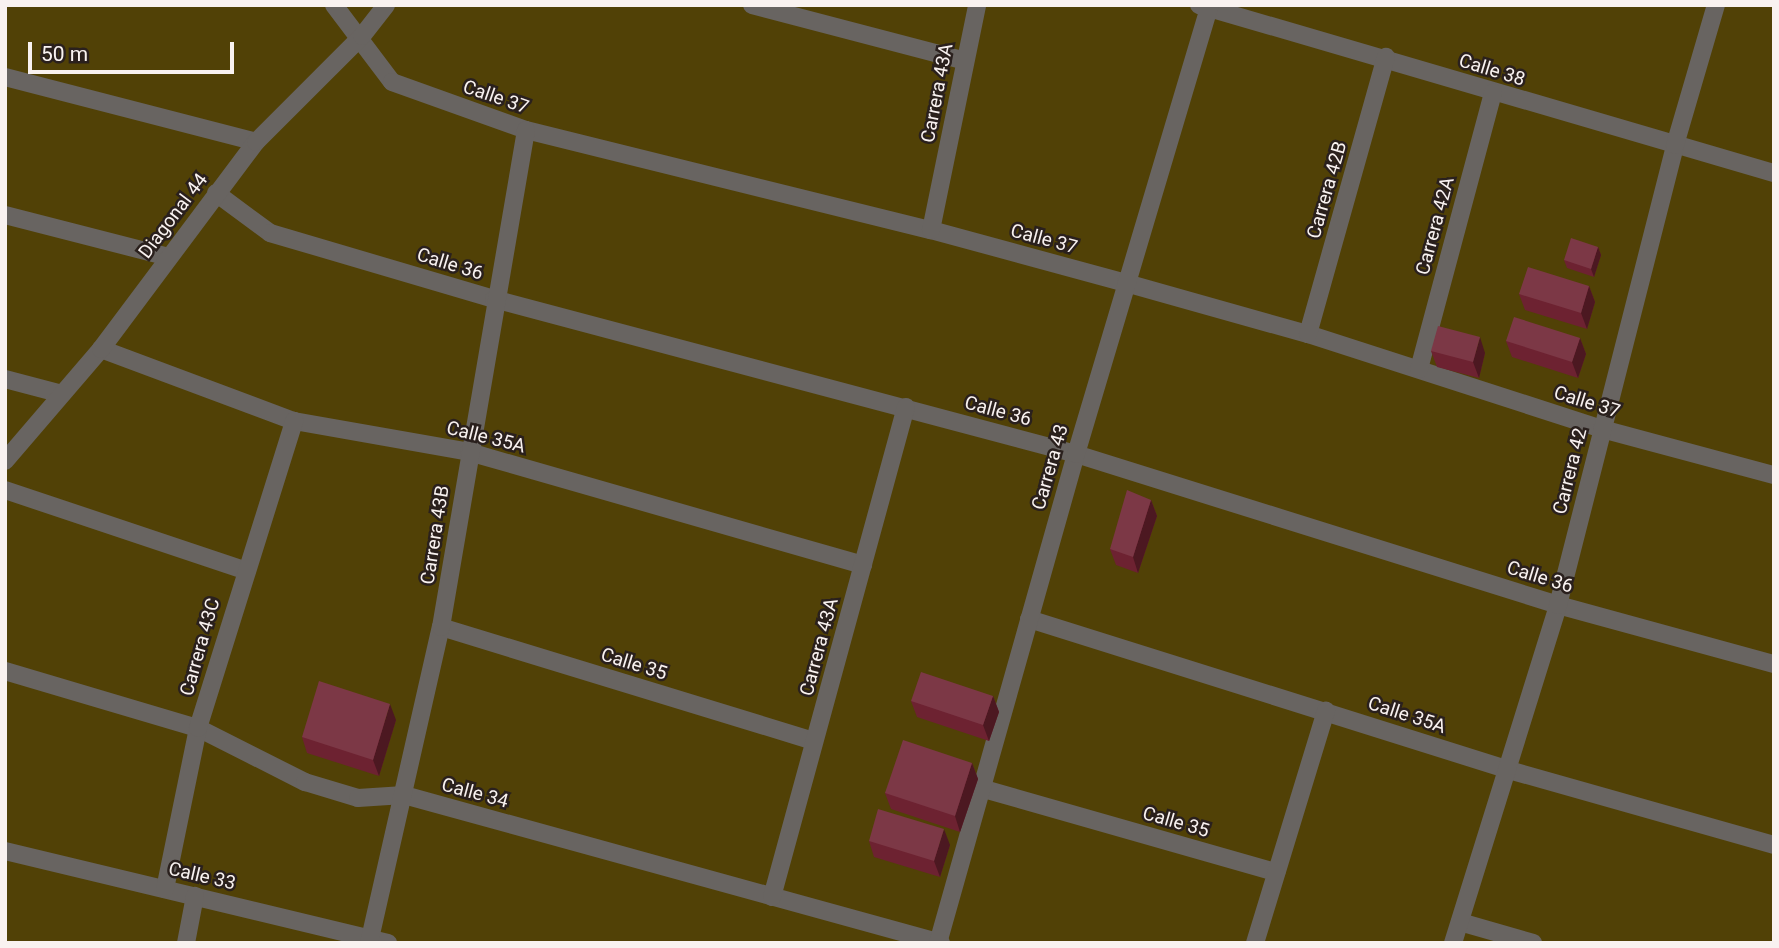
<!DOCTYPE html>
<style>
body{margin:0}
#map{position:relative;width:1779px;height:948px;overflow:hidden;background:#2a201d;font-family:Roboto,sans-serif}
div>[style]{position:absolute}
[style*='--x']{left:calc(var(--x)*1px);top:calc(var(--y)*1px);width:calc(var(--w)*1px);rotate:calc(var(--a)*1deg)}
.green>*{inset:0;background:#514106}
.minor>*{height:18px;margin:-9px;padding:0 9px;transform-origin:9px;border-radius:9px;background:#686461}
.wall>*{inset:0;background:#6d2231}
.shaded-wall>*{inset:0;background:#4c1821}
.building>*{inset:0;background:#7c3846}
span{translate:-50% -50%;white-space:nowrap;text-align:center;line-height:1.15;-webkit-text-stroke:5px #2a201d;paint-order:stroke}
.street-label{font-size:19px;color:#f9f2f0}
.frame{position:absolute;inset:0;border:7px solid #f9f2f0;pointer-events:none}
.scale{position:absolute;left:28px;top:42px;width:206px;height:32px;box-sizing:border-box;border:4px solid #f9f2f0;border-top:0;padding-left:9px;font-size:21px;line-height:24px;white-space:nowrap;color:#f9f2f0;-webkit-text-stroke:5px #2a201d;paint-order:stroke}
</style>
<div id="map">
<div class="green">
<div style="clip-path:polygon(5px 5px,1774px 5px,1774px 943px,5px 943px)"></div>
</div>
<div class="minor">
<div style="--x:334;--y:5;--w:96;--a:53"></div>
<div style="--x:392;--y:82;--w:142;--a:19.7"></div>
<div style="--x:526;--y:130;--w:417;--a:13.9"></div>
<div style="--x:931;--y:230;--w:202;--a:15.2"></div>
<div style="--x:1126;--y:283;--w:189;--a:15.7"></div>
<div style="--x:1308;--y:334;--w:309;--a:17.9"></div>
<div style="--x:1602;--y:429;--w:178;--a:15"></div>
<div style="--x:752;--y:5;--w:220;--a:14.7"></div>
<div style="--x:1199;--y:5;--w:599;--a:16.29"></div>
<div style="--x:5;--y:77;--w:259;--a:14.5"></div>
<div style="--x:216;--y:193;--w:67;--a:36.5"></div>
<div style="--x:270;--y:233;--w:234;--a:16.4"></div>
<div style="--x:494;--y:299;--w:602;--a:14.91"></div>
<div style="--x:1076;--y:454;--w:505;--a:17.39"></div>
<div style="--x:1558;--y:605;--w:224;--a:15.3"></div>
<div style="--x:5;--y:215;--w:169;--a:14.4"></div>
<div style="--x:931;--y:230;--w:230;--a:-78.4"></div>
<div style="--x:1308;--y:334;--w:288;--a:-74.3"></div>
<div style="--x:101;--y:349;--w:206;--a:20.5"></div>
<div style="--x:294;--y:421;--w:178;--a:10"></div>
<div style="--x:469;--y:452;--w:410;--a:16"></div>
<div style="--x:1419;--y:369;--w:286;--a:-75"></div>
<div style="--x:5;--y:379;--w:59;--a:14.7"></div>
<div style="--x:5;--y:461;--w:148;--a:-49.4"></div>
<div style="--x:101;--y:349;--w:259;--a:-53.2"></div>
<div style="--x:256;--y:142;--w:150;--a:-45"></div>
<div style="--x:362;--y:36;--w:39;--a:-52"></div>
<div style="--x:5;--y:490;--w:252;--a:18.5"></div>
<div style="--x:1029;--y:619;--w:503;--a:17.46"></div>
<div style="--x:1509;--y:770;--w:275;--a:15.8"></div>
<div style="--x:441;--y:627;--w:390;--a:17"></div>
<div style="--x:5;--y:671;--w:201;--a:16.5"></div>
<div style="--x:198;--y:728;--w:120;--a:26.8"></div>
<div style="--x:305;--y:782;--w:55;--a:16.8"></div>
<div style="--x:358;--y:798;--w:46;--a:-3.7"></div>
<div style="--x:404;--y:795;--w:557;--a:15.41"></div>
<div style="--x:984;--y:789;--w:304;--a:15.9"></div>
<div style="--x:5;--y:851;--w:394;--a:13.5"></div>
<div style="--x:165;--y:889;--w:164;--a:-78.4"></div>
<div style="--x:198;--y:728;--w:322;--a:-72.6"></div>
<div style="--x:772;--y:897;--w:508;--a:-74.71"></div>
<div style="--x:1460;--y:922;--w:76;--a:16"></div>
<div style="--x:186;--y:943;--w:48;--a:-79.2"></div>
<div style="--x:369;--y:943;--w:324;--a:-77.2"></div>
<div style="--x:441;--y:627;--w:504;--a:-80.29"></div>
<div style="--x:938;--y:943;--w:508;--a:-74.24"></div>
<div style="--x:1076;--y:454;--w:469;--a:-73.4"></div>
<div style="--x:1255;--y:943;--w:243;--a:-73"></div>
<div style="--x:1453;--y:943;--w:354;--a:-72.7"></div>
<div style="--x:1558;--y:605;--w:475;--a:-75.7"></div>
<div style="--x:1675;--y:145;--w:146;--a:-73.7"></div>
</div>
<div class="wall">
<div style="clip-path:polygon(1598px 247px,1601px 255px,1594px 277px,1567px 268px,1564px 260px)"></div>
<div style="clip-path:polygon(1589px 286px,1595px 302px,1587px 329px,1525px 310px,1519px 294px)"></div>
<div style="clip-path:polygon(1580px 338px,1586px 354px,1578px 378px,1512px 357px,1506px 341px)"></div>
<div style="clip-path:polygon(1431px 351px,1485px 353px,1479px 378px,1437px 367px)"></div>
<div style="clip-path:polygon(1151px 500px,1157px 516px,1138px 573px,1116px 565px,1110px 549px)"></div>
<div style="clip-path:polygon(993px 696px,999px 712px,989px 741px,917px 717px,911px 701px)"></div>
<div style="clip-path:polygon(396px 720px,379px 776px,307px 753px,302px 737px)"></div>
<div style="clip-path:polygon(972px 763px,978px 779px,960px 832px,891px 809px,885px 793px)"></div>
<div style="clip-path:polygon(869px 841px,950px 845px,940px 877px,874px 857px)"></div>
</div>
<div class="shaded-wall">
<div style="clip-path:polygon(1598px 247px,1601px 255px,1594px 277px,1591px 269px)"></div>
<div style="clip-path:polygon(1589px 286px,1595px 302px,1587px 329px,1581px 313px)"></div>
<div style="clip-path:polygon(1480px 337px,1485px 353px,1479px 378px,1473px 362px)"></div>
<div style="clip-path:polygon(1580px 338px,1586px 354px,1578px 378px,1572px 362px)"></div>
<div style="clip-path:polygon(1151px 500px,1157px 516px,1138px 573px,1133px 557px)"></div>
<div style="clip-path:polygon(993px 696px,999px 712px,989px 741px,983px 725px)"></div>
<div style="clip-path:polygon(390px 704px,396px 720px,379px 776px,373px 760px)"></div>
<div style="clip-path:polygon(972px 763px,978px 779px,960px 832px,955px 816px)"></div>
<div style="clip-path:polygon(944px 829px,950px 845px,940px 877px,934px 861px)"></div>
</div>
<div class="building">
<div style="clip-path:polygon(1571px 238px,1598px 247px,1591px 269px,1564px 260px)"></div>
<div style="clip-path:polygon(1528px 267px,1589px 286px,1581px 313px,1519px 294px)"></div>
<div style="clip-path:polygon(1514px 317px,1580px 338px,1572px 362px,1506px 341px)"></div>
<div style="clip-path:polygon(1438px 326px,1480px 337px,1473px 362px,1431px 351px)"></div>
<div style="clip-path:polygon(1127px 490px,1151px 500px,1133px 557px,1110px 549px)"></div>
<div style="clip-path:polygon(921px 672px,993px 696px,983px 725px,911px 701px)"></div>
<div style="clip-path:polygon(319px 681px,390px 704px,373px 760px,302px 737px)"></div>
<div style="clip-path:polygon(903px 740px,972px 763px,955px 816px,885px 793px)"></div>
<div style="clip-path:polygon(878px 809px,944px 829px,934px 861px,869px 841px)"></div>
</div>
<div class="street-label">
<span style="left:1492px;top:70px;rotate:17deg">Calle 38</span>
<span style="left:937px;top:93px;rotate:-79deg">Carrera 43A</span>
<span style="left:496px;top:97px;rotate:19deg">Calle 37</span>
<span style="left:1327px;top:190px;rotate:-74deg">Carrera 42B</span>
<span style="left:173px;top:216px;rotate:-53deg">Diagonal 44</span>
<span style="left:1435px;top:226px;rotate:-75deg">Carrera 42A</span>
<span style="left:1044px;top:239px;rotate:15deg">Calle 37</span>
<span style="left:450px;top:264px;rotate:17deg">Calle 36</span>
<span style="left:1587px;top:402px;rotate:17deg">Calle 37</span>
<span style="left:998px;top:411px;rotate:15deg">Calle 36</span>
<span style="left:486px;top:437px;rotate:14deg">Calle 35A</span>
<span style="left:1050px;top:467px;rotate:-74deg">Carrera 43</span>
<span style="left:1570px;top:471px;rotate:-76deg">Carrera 42</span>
<span style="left:435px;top:535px;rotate:-81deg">Carrera 43B</span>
<span style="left:1540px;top:577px;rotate:17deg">Calle 36</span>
<span style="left:200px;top:647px;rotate:-74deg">Carrera 43C</span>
<span style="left:819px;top:647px;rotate:-75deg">Carrera 43A</span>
<span style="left:634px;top:664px;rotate:17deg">Calle 35</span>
<span style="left:1407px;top:715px;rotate:18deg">Calle 35A</span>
<span style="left:475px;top:793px;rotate:15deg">Calle 34</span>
<span style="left:1176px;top:822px;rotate:16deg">Calle 35</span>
<span style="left:202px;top:876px;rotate:13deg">Calle 33</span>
</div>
<div class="frame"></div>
<div class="scale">50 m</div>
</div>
